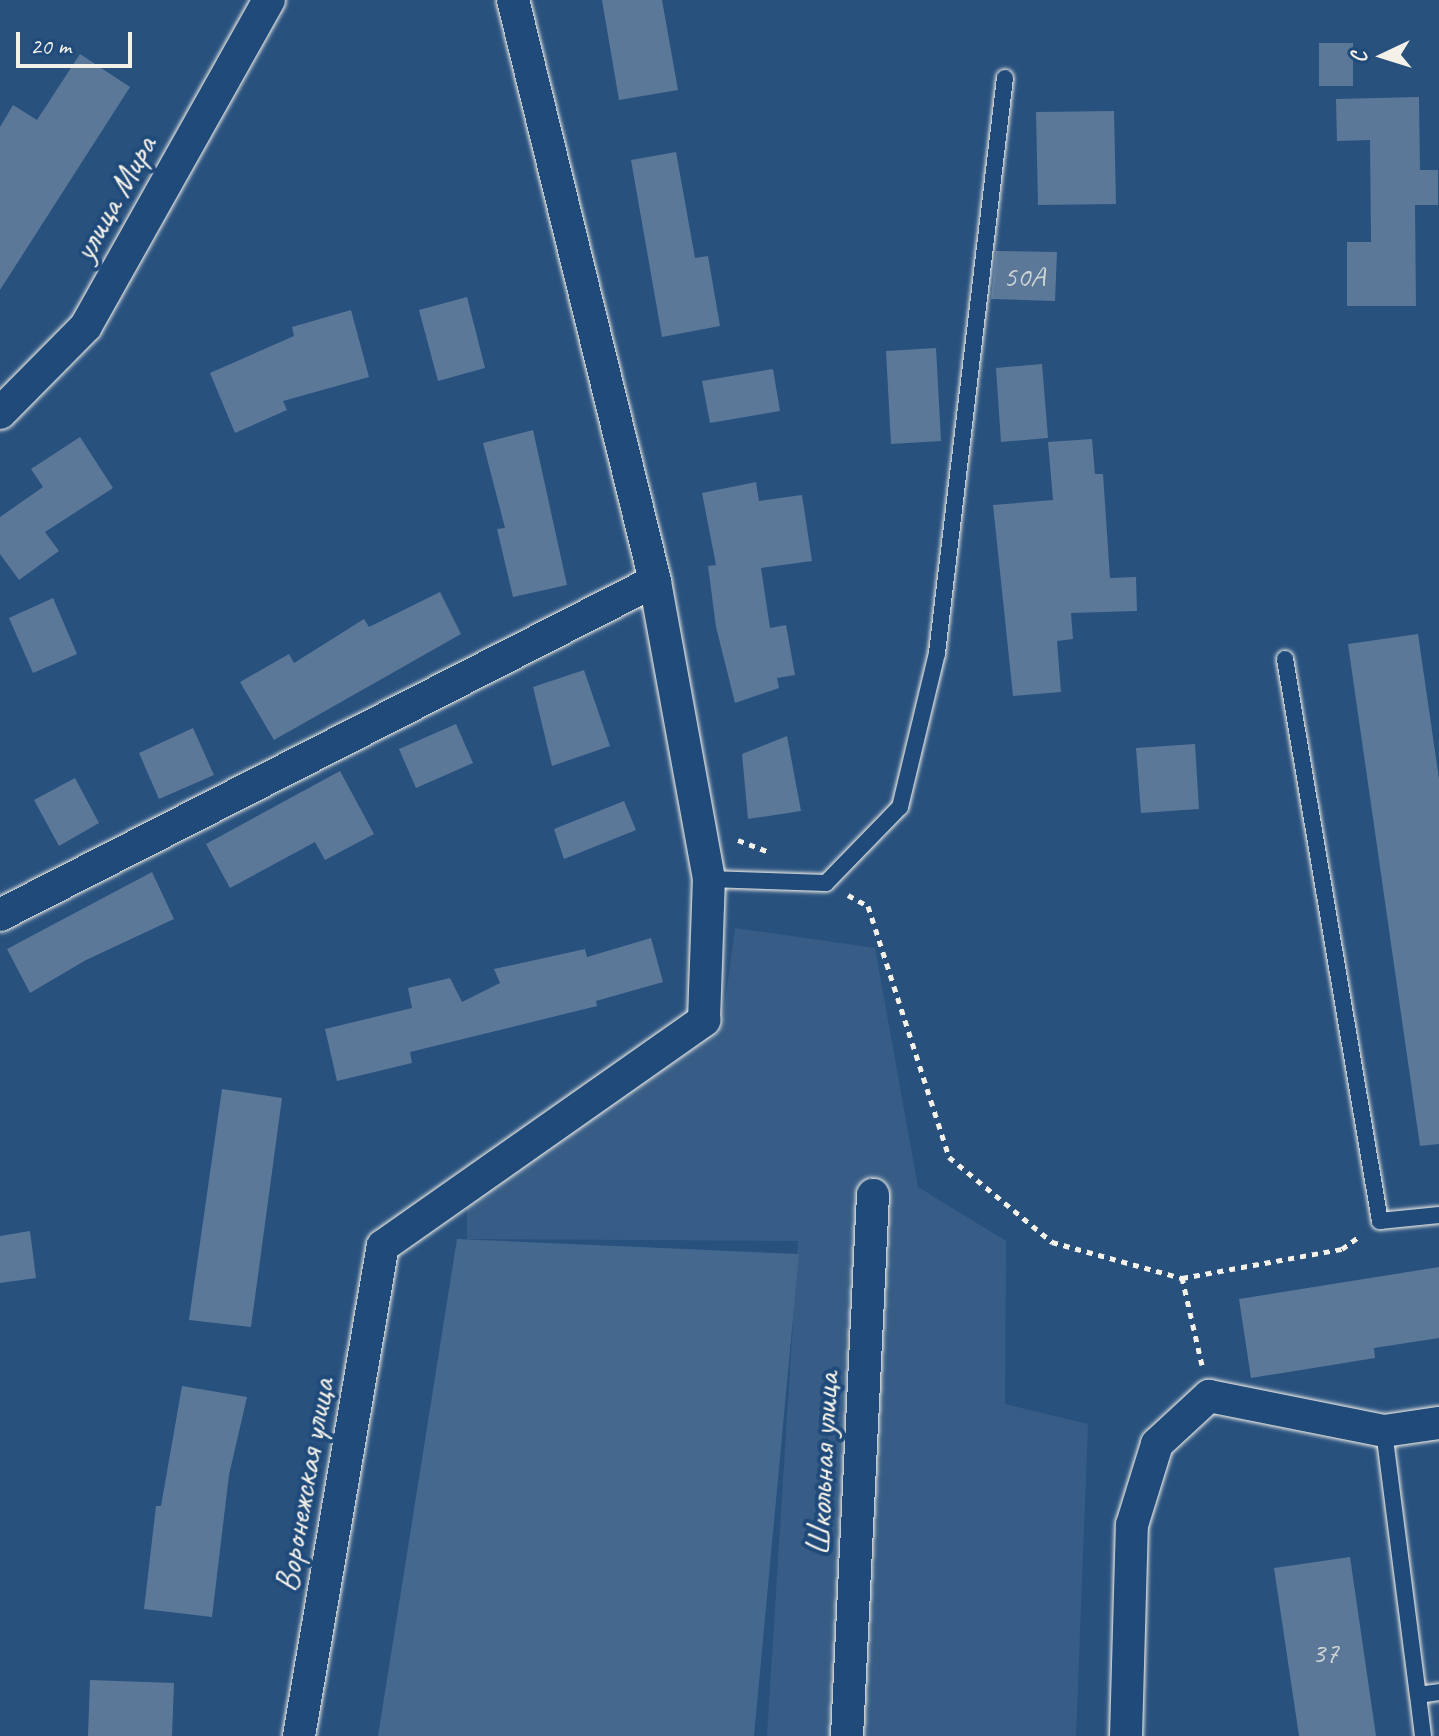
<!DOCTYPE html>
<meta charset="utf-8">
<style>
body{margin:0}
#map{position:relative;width:1439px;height:1736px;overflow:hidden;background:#28517e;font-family:Caveat,sans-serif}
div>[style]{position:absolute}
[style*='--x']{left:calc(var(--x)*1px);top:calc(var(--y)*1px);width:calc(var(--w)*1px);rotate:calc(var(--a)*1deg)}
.built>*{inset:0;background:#375d86}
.green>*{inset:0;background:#45688e}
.building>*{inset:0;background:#5b7899}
.path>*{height:5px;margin-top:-2.5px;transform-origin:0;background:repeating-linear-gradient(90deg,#f4f1e8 0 6px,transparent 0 12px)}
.roads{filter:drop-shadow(0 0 2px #f4f1e8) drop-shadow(0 0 2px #f4f1e8)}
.lane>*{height:16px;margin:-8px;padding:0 8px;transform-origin:8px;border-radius:8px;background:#1f4a7a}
.street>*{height:32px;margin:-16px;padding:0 16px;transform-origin:16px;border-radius:16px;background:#1f4a7a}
span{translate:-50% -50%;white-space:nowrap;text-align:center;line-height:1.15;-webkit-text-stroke:8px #1f4a7a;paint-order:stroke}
.number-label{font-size:30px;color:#ced3d4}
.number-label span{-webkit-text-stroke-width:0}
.street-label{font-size:34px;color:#f4f1e8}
.north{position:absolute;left:1343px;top:16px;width:80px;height:80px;-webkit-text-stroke:6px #1f4a7a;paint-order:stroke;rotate:266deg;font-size:22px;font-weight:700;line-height:32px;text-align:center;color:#f4f1e8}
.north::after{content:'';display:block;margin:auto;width:28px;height:36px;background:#f4f1e8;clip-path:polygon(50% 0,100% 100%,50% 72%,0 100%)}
.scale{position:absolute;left:16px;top:32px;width:116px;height:36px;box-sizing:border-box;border:4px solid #f4f1e8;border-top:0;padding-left:10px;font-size:24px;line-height:28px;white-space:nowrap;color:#f4f1e8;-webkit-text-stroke:6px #1f4a7a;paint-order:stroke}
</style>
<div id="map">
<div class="built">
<div style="clip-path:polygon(735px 928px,875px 948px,918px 1187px,1006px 1241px,1005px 1404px,1088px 1424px,1076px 1736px,767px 1736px,798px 1241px,467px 1239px,467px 1204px,722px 1026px)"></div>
</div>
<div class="green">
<div style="clip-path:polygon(457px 1239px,799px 1254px,754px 1736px,378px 1736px)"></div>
</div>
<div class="building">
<div style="clip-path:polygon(602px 0,662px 0,678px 90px,619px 100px)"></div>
<div style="clip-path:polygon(1319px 43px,1353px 43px,1353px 86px,1319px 86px)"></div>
<div style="clip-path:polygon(80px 54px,130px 87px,0 290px,0 127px,13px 105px,37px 120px)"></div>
<div style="clip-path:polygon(1419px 97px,1420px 170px,1438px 170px,1438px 205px,1415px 205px,1416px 306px,1347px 306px,1347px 242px,1371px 242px,1370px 140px,1337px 141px,1336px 99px)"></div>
<div style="clip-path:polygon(1114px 111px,1116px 204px,1038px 205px,1036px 112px)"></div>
<div style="clip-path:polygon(676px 152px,695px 258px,708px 256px,720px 326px,662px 337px,631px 160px)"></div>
<div style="clip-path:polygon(996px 251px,1057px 252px,1055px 301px,991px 299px)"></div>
<div style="clip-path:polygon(467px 297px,485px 368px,438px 381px,419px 310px)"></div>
<div style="clip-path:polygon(351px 310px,369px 377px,283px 401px,287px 410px,235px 433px,210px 373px,294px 336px,292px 327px)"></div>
<div style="clip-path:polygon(936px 348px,941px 441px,891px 444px,886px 351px)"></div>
<div style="clip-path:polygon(1042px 364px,1048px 438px,1001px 442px,996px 368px)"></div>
<div style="clip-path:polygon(773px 369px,780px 411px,710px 423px,702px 381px)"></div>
<div style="clip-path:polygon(533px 430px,567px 585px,513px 597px,497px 529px,505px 528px,483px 443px)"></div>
<div style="clip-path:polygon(80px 437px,113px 488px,45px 532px,59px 551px,19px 580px,0 554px,0 517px,43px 487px,31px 469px)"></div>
<div style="clip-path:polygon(1092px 439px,1095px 474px,1103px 474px,1110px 578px,1136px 577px,1137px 611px,1071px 613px,1073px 639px,1057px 641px,1061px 692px,1013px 696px,993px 505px,1053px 500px,1048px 442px)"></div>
<div style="clip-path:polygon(756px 482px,759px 501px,802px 495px,812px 561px,761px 568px,770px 628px,786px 625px,795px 675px,777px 678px,779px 688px,735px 703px,716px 627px,708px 566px,716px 565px,702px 493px)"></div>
<div style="clip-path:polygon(440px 592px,461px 634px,274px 740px,240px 682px,289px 654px,294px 663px,364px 619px,369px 627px)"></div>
<div style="clip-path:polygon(53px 598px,77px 654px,33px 673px,9px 618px)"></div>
<div style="clip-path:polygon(1418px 634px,1439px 779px,1439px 1144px,1420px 1146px,1348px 644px)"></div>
<div style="clip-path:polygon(584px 670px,610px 746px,552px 766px,533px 687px)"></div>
<div style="clip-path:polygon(456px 724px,473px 763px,416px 788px,399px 749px)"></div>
<div style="clip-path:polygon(193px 728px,214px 775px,159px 799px,139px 753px)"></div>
<div style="clip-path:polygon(787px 736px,801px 811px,748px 819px,742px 754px)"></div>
<div style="clip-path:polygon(1195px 744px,1199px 809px,1141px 813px,1136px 748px)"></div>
<div style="clip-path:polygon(340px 771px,374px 834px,325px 860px,315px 842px,230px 888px,206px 844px)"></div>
<div style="clip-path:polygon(75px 778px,99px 823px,59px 846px,34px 800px)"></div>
<div style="clip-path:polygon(624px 801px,636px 830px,564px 859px,554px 829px)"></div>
<div style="clip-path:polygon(152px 872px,174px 919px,86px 960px,30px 993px,7px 949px)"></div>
<div style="clip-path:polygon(651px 938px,663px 982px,596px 1001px,597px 1006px,410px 1052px,412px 1063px,337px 1081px,325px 1029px,412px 1008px,408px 988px,450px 978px,462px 1002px,500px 983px,494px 969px,585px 949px,587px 957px)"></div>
<div style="clip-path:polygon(222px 1089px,282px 1098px,251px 1327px,189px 1320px)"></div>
<div style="clip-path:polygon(30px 1231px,36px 1278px,0 1283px,0 1236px)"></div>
<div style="clip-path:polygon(1439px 1267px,1439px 1338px,1374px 1348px,1375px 1358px,1251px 1378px,1239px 1299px)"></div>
<div style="clip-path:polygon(182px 1386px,247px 1397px,229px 1475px,212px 1617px,144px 1609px,156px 1506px,161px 1506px)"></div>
<div style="clip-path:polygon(1350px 1557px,1376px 1736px,1299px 1736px,1274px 1568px)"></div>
<div style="clip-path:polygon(90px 1680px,174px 1683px,172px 1736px,88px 1736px)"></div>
</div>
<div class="path">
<div style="--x:738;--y:840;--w:33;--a:21"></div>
<div style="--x:848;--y:895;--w:23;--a:29"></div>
<div style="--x:868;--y:906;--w:264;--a:72.1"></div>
<div style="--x:949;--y:1157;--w:134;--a:39.5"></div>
<div style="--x:1052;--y:1242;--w:135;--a:15.5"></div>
<div style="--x:1202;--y:1365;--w:89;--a:-102.9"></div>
<div style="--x:1182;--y:1278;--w:163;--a:-10.3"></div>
<div style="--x:1342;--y:1249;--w:22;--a:-36"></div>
</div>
<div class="roads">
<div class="lane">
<div style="--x:1285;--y:659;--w:570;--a:80.41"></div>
<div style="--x:1380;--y:1221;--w:59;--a:-5.8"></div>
<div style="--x:709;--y:879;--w:117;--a:2"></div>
<div style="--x:826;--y:883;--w:106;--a:-45.8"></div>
<div style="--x:900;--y:807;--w:158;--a:-76.5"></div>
<div style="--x:937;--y:653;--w:579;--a:-83.26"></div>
<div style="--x:1384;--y:1431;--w:266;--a:82.7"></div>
<div style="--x:1423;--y:1736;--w:41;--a:-97"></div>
<div style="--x:1418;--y:1695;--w:21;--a:-8"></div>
</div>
<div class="street">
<div style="--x:0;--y:413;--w:122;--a:-45.3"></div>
<div style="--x:86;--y:326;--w:374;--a:-60.7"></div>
<div style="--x:0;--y:915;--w:735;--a:-27.02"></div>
<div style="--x:299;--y:1736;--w:497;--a:-80.3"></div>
<div style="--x:383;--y:1246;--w:393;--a:-35.1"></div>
<div style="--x:704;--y:1020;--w:141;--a:-88"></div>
<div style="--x:709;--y:879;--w:303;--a:-100.3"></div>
<div style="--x:655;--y:581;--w:598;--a:-103.73"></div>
<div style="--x:847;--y:1736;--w:542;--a:-87.25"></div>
<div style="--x:1126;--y:1736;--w:211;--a:-88.4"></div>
<div style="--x:1132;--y:1525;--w:85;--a:-72.8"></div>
<div style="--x:1157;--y:1444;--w:71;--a:-42.7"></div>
<div style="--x:1209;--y:1396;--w:178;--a:11.3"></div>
<div style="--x:1384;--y:1431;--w:56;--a:-8.3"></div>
</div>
</div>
<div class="number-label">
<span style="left:1024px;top:276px">50А</span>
<span style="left:1325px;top:1652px">37</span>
</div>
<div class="street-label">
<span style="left:114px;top:198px;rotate:-61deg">улица Мира</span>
<span style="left:822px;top:1464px;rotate:-87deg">Школьная улица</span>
<span style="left:304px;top:1485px;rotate:-80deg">Воронежская улица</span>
</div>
<div class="north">С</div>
<div class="scale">20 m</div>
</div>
